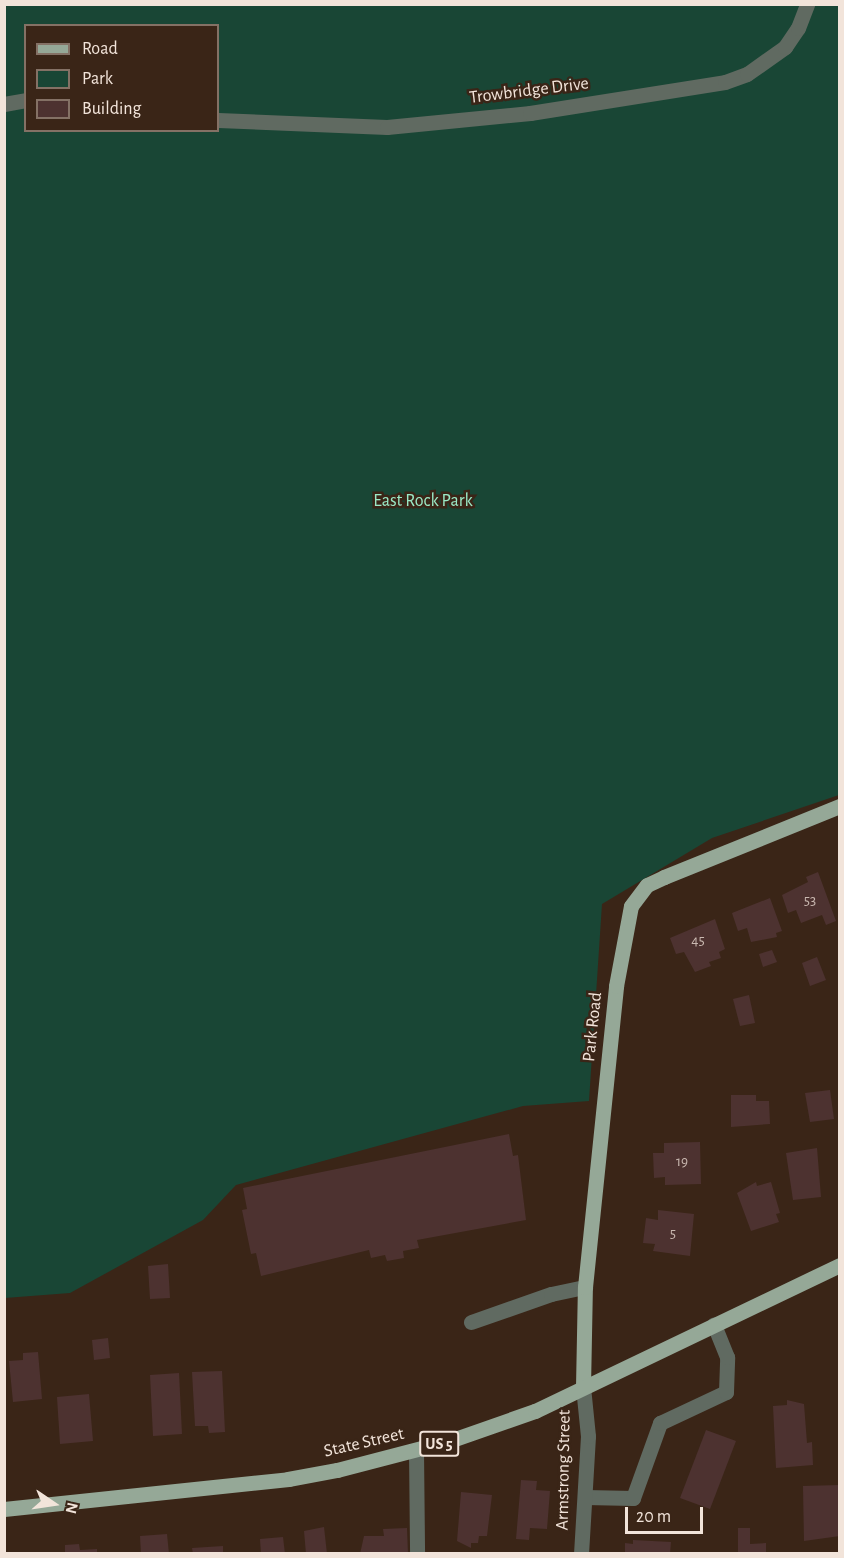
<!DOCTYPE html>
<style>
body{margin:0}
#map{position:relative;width:844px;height:1558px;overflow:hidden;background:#3a2517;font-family:"Alegreya Sans",sans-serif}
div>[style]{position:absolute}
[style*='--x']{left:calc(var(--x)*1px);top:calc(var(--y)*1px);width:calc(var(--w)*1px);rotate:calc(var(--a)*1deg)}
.green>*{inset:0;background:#194635}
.building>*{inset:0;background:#4d3230}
.minor>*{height:15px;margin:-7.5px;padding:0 7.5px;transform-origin:7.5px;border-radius:7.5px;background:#606a61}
.major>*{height:15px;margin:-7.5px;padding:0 7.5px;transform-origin:7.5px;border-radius:7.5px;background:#95a897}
span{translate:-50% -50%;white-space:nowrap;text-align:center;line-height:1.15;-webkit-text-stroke:5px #3a2517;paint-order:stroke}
.number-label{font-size:15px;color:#c9b8b0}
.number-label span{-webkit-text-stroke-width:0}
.shield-label span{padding:2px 4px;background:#3a2517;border:2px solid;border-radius:4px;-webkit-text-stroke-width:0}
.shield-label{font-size:16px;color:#f2e4da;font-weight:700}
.street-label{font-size:18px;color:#f2e4da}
.park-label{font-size:18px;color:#9ae9c6}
.frame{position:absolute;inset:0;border:6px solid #f2e4da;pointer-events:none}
.legend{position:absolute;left:24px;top:24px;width:195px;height:108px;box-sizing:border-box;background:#3a2517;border:2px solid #847165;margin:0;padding:8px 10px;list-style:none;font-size:18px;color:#f2e4da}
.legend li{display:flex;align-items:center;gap:12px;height:30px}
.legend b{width:30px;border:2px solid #847165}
.north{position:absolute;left:24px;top:1474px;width:60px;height:60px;-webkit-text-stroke:4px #3a2517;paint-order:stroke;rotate:103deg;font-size:16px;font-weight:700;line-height:24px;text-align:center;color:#f2e4da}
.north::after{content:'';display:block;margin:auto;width:21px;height:27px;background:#f2e4da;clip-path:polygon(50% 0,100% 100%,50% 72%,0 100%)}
.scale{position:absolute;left:625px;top:1507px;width:78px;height:27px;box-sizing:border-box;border:3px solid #f2e4da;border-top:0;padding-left:8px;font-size:18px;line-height:21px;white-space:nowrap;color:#f2e4da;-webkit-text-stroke:4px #3a2517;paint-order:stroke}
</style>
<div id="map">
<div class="green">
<div style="clip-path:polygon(evenodd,5px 5px,839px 5px,839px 795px,712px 838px,602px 904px,589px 1101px,523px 1106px,236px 1185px,203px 1220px,70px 1293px,5px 1298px,5px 5px,26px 26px,218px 26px,218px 130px,26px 130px,26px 26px)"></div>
</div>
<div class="building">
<div style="clip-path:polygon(818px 872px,836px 921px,826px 925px,822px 915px,801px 923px,796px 910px,788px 913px,782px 895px,808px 882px,806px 877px)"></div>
<div style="clip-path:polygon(770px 898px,782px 931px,776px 933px,777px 937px,751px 942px,747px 928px,738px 931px,732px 913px)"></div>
<div style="clip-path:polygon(715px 919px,725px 949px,719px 952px,721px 958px,709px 962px,711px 966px,695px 972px,684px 952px,676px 954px,670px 938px)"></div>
<div style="clip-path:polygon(772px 950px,777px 962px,763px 967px,759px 954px)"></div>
<div style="clip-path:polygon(817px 957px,826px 980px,810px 986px,802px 963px)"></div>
<div style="clip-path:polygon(749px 995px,755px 1023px,740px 1026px,733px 999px)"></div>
<div style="clip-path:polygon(830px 1090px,834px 1119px,810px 1122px,805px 1093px)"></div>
<div style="clip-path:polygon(731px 1095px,756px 1095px,756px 1101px,769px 1101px,770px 1124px,731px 1127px)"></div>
<div style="clip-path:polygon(509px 1134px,513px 1156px,518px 1155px,526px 1220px,417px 1240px,419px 1248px,403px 1251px,404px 1258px,387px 1261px,385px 1255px,371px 1258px,369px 1250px,261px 1276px,256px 1253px,251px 1254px,242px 1210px,247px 1209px,243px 1188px)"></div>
<div style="clip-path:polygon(700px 1142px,701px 1184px,665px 1185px,665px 1177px,654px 1178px,653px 1153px,664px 1153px,664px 1143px)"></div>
<div style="clip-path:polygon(817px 1148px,821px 1197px,793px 1200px,786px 1153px)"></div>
<div style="clip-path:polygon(756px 1182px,757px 1186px,771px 1182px,780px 1213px,776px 1214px,779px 1222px,751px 1231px,737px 1193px)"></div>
<div style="clip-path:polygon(658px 1210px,694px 1214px,690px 1256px,653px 1251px,655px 1244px,643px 1243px,646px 1218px,658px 1220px)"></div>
<div style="clip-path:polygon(168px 1264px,170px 1298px,150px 1299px,148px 1266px)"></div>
<div style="clip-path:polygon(108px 1338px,110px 1358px,94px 1360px,92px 1340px)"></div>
<div style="clip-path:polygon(38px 1352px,42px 1399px,13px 1402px,9px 1361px,23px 1360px,23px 1353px)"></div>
<div style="clip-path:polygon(222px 1371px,225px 1432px,209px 1433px,208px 1426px,195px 1426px,192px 1372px)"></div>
<div style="clip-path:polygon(179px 1373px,182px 1434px,153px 1436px,150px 1375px)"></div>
<div style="clip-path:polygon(89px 1394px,93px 1441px,60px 1444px,57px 1397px)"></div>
<div style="clip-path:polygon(787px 1400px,804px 1404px,807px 1443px,812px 1442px,813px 1465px,776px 1468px,773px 1406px,787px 1405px)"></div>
<div style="clip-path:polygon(706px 1430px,736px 1441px,710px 1509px,680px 1498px)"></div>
<div style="clip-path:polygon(521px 1480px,537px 1481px,536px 1490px,550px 1491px,547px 1529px,530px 1528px,529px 1540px,516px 1539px)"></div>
<div style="clip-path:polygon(840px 1485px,840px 1536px,804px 1541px,803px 1486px)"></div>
<div style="clip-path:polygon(461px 1492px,492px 1495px,487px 1536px,479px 1536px,478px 1543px,471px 1543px,471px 1548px,457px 1541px)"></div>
<div style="clip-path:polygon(324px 1527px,327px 1554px,306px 1554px,304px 1531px)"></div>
<div style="clip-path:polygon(407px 1528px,408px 1554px,360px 1554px,364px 1536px,384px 1536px,383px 1529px)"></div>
<div style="clip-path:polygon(738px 1528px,750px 1528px,750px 1544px,766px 1543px,766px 1554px,738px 1554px)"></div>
<div style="clip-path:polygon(167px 1534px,169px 1554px,141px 1554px,140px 1536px)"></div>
<div style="clip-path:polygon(283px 1537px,285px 1554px,261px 1554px,260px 1539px)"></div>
<div style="clip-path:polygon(633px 1540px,671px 1542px,670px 1554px,625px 1554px,625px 1543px,633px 1544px)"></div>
<div style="clip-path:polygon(79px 1544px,80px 1550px,97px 1549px,97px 1554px,65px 1554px,65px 1545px)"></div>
<div style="clip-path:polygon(223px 1546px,223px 1554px,193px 1554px,192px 1548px)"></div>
</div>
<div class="minor">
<div style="--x:4;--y:104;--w:22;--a:-10"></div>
<div style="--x:218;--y:120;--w:169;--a:2.4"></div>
<div style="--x:387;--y:127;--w:144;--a:-5.6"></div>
<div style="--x:530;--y:113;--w:197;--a:-9"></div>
<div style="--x:725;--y:82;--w:23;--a:-20"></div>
<div style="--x:747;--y:74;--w:47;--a:-35.4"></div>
<div style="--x:785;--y:47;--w:23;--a:-56"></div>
<div style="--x:798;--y:28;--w:26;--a:-69"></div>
<div style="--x:471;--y:1322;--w:85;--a:-19.3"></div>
<div style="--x:551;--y:1294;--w:35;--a:-12"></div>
<div style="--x:416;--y:1450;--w:104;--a:89.4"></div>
<div style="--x:585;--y:1497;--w:48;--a:1.2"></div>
<div style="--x:633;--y:1498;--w:80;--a:-70.2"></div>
<div style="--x:660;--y:1423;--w:73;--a:-25.2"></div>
<div style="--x:726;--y:1392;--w:35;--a:-88"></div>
<div style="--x:727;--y:1357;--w:35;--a:-112"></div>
<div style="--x:581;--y:1554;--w:118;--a:-86.6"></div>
<div style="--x:588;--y:1436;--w:49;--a:-95.8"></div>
</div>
<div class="major">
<div style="--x:583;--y:1387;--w:100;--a:-88.9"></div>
<div style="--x:585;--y:1287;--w:303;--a:-84.1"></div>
<div style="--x:616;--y:986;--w:81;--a:-79.4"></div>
<div style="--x:631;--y:906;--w:26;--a:-53"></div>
<div style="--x:647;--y:885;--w:19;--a:-25"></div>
<div style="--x:664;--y:877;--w:190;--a:-22"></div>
<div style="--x:4;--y:1509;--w:286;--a:-6"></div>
<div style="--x:288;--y:1479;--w:50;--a:-10.4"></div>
<div style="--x:337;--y:1470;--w:119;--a:-14.6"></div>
<div style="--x:452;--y:1440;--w:88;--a:-19.3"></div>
<div style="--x:535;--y:1411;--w:338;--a:-25.6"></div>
</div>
<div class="number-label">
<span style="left:810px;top:901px">53</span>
<span style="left:698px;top:941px">45</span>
<span style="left:682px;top:1162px">19</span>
<span style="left:673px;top:1234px">5</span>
</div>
<div class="shield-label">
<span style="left:439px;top:1444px">US 5</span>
</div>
<div class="street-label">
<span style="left:529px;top:91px;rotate:-7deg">Trowbridge Drive</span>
<span style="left:593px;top:1027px;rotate:-84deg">Park Road</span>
<span style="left:364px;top:1443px;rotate:-13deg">State Street</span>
<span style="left:564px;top:1470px;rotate:-89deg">Armstrong Street</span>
</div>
<div class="park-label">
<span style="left:423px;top:501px">East Rock Park</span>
</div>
<div class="frame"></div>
<ul class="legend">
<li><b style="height:8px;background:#95a897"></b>Road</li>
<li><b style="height:16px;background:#194635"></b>Park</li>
<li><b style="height:16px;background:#4d3230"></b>Building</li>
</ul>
<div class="north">N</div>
<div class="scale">20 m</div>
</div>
